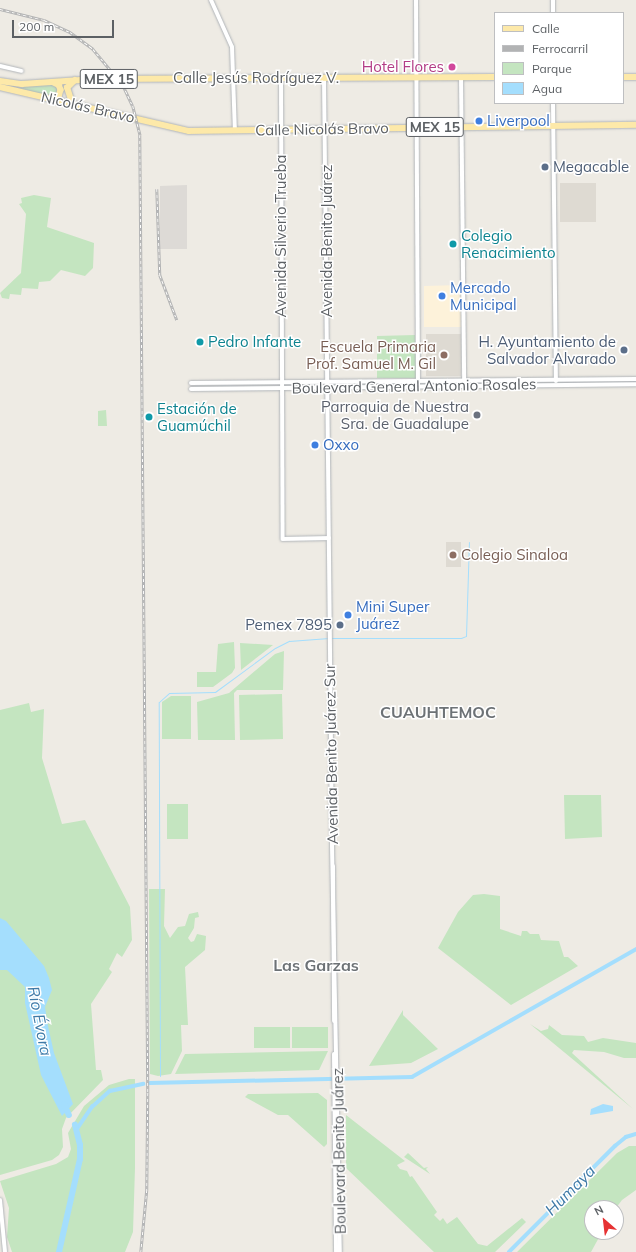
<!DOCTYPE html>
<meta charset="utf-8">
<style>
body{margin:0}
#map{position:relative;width:636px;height:1252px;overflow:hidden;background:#eeebe4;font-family:Mulish,sans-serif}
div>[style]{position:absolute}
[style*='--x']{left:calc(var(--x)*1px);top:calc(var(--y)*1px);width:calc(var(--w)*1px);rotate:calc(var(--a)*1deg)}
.commercial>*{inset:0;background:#fdf2da}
.industrial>*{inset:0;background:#dddad6}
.education>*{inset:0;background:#dedad2}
.green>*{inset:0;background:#c4e5c0}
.water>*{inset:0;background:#a4defd}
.stream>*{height:1px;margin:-0.5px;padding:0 0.5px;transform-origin:0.5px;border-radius:0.5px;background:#a4defd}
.canal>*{height:3.5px;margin:-1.75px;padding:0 1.75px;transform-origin:1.75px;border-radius:1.75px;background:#a4defd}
.river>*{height:6px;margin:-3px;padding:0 3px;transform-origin:3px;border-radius:3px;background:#a4defd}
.roads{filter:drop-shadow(0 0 1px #b1b5b9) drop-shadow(0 0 1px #b1b5b9)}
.tertiary>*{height:4px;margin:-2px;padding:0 2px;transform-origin:2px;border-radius:2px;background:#fff}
.primary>*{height:5.5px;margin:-2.75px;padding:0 2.75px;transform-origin:2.75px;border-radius:2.75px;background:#fde9a9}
.rail>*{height:2.5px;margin-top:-1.25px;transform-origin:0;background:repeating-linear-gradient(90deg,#fff 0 3px,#b2b3b4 0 6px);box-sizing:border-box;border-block:1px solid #b2b3b4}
.dots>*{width:11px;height:11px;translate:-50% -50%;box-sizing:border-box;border:2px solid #fff;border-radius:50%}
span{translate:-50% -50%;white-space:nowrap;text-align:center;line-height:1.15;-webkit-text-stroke:3px #fff;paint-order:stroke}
.shield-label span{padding:1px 3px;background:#fff;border:1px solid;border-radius:3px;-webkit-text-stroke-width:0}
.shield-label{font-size:14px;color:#5c6064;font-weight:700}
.hotel-label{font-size:15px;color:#b23c85}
.right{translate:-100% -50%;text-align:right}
.street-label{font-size:15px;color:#5c6064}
.shop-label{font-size:15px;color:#366cbe}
.left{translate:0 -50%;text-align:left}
.service-label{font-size:15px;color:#4e5e75}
.culture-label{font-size:15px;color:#0d838f}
.education-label{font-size:15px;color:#785e54}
.worship-label{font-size:15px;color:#5b616d}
.neighbourhood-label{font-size:16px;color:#6d7276;font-weight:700}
.water-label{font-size:16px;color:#3f7aa7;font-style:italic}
.legend{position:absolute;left:494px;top:12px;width:130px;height:92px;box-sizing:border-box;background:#fff;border:1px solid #bebfc1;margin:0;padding:5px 7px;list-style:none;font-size:12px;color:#5c6064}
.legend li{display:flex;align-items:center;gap:8px;height:20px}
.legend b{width:20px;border:1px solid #bebfc1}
.north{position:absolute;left:584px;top:1200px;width:40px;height:40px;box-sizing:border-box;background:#fff;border:1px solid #bebfc1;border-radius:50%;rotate:332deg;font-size:11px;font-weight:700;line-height:16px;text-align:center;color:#5c6064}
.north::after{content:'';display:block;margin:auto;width:14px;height:18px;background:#e63233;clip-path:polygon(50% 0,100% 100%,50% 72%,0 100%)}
.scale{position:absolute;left:12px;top:20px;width:102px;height:18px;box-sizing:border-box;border:2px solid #5c6064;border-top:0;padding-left:5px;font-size:12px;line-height:14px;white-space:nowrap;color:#5c6064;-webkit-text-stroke:3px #fff;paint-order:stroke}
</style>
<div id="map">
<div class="commercial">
<div style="clip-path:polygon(461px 285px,462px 327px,424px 327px,424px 286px)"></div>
</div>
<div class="industrial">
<div style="clip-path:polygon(187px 185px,187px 249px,160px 249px,160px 186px)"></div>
</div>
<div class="education">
<div style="clip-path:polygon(560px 183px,596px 183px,596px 222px,560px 222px)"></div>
<div style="clip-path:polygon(426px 334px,461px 334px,461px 376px,426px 376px)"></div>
<div style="clip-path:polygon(446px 542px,461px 542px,461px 567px,446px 567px)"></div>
</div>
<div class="green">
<div style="clip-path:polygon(53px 84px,59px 90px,57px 95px,53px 97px,15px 88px)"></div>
<div style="clip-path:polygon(34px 195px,51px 198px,47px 227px,94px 243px,93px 268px,85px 276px,61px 270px,50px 281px,39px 282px,38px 289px,22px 288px,21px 295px,10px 294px,9px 299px,2px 298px,0 293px,21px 273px,26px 214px,19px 204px,22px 203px,21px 198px)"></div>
<div style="clip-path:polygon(415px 335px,416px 378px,377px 378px,377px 336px)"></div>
<div style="clip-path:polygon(106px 410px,107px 426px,98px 426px,98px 411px)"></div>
<div style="clip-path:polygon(234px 642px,235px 668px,232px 673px,213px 687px,197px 687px,197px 672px,216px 672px,218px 644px)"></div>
<div style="clip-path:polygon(240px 643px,273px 645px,241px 670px)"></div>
<div style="clip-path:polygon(284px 651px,283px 690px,237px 690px,234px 693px,235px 740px,198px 740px,197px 702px,229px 693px,275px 654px)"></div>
<div style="clip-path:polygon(282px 694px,283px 739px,240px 740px,239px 695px)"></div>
<div style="clip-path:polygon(171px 696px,191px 696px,191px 739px,162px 739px,162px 702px)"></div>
<div style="clip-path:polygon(29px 703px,31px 712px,44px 709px,42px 758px,62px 824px,85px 820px,130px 907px,132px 940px,122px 957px,117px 953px,109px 969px,112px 972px,91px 1004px,96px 1070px,101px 1070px,103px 1080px,66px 1118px,62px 1129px,63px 1147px,59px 1155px,52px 1160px,0 1175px,0 710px)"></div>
<div style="clip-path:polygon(564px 795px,601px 795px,602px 837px,565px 839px)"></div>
<div style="clip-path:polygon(167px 804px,188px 804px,188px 839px,167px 839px)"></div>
<div style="clip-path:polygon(149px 889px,165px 889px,164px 926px,170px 938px,178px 927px,185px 926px,189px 914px,198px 912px,199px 917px,195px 918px,194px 928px,188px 938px,191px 942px,194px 941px,197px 934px,206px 936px,205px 950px,185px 967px,188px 1025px,181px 1025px,182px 1051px,171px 1074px,158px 1076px,150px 1074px)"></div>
<div style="clip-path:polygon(484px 894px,500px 896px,500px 929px,521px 936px,522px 931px,527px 931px,530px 934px,539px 934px,541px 940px,559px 941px,564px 957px,568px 957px,578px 966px,511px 1005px,438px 948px,458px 912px,473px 895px)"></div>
<div style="clip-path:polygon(403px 1010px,403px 1015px,438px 1049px,411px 1063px,369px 1066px)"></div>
<div style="clip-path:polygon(530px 1024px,541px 1031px,548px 1029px,549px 1025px,562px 1035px,584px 1036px,588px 1042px,603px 1038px,636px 1043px,636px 1058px,624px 1058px,604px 1052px,574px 1050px,572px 1053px,633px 1109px)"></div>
<div style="clip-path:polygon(254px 1027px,290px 1027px,290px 1048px,254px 1048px)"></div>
<div style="clip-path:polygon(292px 1027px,328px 1027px,328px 1048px,292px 1048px)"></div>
<div style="clip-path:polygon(328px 1051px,319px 1070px,175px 1074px,185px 1054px)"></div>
<div style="clip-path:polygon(129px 1079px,135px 1079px,135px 1168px,133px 1232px,125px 1252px,12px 1252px,7px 1237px,9px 1208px,0 1181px,56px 1164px,68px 1157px,71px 1149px,68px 1133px,84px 1106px,109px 1085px)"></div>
<div style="clip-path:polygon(318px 1093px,327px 1100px,327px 1144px,324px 1147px,288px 1115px,278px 1115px,245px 1097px,248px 1094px)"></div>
<div style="clip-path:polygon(346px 1115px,405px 1161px,397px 1165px,400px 1169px,407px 1171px,410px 1177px,412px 1176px,437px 1212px,434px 1215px,440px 1221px,443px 1218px,447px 1224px,457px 1217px,478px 1244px,487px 1246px,522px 1218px,526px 1222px,495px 1252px,434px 1252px,346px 1168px)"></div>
<div style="clip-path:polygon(629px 1146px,636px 1146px,636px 1190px,622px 1200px,616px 1208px,592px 1208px,592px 1232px,602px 1232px,591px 1252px,517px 1252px,617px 1153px)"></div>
<div style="clip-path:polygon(408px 1153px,424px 1168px,428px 1167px,426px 1169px,430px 1174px,404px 1157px)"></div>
</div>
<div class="water">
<div style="clip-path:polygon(0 918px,6px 921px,44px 966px,49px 978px,52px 990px,45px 1007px,48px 1026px,54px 1053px,73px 1104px,62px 1116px,41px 1075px,25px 1003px,25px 987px,7px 970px,0 970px)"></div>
<div style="clip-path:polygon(603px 1104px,613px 1106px,613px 1111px,590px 1115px,591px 1109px)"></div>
</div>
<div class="stream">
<div style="--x:332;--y:638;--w:129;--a:0"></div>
<div style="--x:461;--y:638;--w:5;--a:-22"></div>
<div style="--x:466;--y:636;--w:94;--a:-88.2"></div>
<div style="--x:160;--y:1076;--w:374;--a:-90.2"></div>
<div style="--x:159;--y:702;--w:13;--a:-42"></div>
<div style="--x:169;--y:693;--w:46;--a:-1.2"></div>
<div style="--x:215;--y:692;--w:74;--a:-36.3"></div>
<div style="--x:275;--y:648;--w:16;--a:-27"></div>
<div style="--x:289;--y:641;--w:40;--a:-4.3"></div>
</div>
<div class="canal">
<div style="--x:150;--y:1083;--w:262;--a:-1.3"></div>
<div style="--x:412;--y:1077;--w:258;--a:-29.7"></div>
<div style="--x:77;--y:1129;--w:27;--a:-56"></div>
<div style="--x:92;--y:1107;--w:24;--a:-42"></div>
<div style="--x:110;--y:1091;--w:34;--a:-12"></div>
<div style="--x:509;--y:1252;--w:150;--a:-45"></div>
<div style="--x:615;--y:1146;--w:14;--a:-39"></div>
<div style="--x:626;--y:1137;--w:10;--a:-17"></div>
</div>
<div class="river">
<div style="--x:64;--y:1104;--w:12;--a:66"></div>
<div style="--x:59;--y:1252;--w:95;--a:-77.3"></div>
<div style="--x:80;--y:1159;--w:14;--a:-90"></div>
<div style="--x:80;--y:1145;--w:21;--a:-104"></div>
</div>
<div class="roads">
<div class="tertiary">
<div style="--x:211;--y:0;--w:51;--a:65.9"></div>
<div style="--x:232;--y:47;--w:84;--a:88"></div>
<div style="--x:416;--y:0;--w:382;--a:89.7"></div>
<div style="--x:553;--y:0;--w:13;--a:90"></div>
<div style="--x:0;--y:66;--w:22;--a:13"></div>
<div style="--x:324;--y:77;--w:769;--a:89.4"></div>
<div style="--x:332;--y:846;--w:406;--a:88.9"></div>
<div style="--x:461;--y:77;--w:306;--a:89.4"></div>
<div style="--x:281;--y:78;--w:461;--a:89.8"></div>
<div style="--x:283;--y:539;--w:46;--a:-1.2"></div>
<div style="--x:553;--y:103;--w:278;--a:89.4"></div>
<div style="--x:191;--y:383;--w:445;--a:-0.5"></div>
<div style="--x:191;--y:389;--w:445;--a:-0.6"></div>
<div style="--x:333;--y:866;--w:155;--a:89.6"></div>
<div style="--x:334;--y:1054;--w:198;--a:89.4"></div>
<div style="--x:0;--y:1200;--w:52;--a:84.5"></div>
</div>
<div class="primary">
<div style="--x:623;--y:77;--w:13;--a:0"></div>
<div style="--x:0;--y:81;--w:22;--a:8"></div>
<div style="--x:22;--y:84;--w:73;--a:-3.9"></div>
<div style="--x:95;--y:79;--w:400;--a:-0.3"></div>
<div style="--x:53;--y:82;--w:7;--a:27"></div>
<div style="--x:59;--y:85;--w:5;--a:68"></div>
<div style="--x:61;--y:90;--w:7;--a:106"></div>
<div style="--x:59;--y:97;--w:5;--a:158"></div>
<div style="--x:0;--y:87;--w:194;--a:13.1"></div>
<div style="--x:189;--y:131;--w:447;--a:-0.8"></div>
<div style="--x:72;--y:103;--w:16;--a:-108"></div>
<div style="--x:67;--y:88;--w:11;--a:-45"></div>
</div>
</div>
<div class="rail">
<div style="--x:0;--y:9;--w:45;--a:14"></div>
<div style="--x:44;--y:20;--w:29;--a:25"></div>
<div style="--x:70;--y:32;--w:29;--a:36"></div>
<div style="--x:93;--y:49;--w:47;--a:50.2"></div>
<div style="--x:123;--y:85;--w:23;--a:65"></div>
<div style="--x:133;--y:106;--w:30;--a:76"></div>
<div style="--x:140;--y:135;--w:958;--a:89.52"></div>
<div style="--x:148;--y:1093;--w:97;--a:90.6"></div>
<div style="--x:147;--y:1190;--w:62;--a:95.5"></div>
<div style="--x:157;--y:189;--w:86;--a:88"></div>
<div style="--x:160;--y:275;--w:48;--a:69.3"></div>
</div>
<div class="dots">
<div style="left:452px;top:67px;background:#d1479c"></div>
<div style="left:479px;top:121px;background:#3f7fe0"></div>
<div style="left:545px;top:167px;background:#5c6f8a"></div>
<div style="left:453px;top:244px;background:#0f9aa8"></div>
<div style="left:442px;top:296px;background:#3f7fe0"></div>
<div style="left:200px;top:342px;background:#0f9aa8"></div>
<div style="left:624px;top:350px;background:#5c6f8a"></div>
<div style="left:444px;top:355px;background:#8d6e63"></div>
<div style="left:477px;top:415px;background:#6b7280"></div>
<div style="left:149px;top:417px;background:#0f9aa8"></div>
<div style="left:315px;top:445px;background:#3f7fe0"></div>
<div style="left:453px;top:555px;background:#8d6e63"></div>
<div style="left:348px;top:615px;background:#3f7fe0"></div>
<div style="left:340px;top:625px;background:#5c6f8a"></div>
</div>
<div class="shield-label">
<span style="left:109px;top:79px">MEX 15</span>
<span style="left:435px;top:127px">MEX 15</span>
</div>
<div class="hotel-label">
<span class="right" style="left:444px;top:67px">Hotel Flores</span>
</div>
<div class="street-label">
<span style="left:256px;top:78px">Calle Jesús Rodríguez V.</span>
<span style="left:88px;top:107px;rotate:13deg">Nicolás Bravo</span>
<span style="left:322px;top:129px;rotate:-1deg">Calle Nicolás Bravo</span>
<span style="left:281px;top:236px;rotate:-90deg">Avenida Silverio Trueba</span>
<span style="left:327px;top:241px;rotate:-90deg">Avenida Benito Juárez</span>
<span style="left:414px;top:386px;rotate:-1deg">Boulevard General Antonio Rosales</span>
<span style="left:331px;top:754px;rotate:-91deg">Avenida Benito Juárez Sur</span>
<span style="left:339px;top:1151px;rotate:-91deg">Boulevard Benito Juárez</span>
</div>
<div class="shop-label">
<span class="left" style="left:487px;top:121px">Liverpool</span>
<span class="left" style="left:450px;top:296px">Mercado<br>Municipal</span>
<span class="left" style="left:323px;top:445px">Oxxo</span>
<span class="left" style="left:356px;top:615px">Mini Super<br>Juárez</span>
</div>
<div class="service-label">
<span class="left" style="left:553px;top:167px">Megacable</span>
<span class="right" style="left:616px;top:350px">H. Ayuntamiento de<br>Salvador Alvarado</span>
<span class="right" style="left:332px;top:625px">Pemex 7895</span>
</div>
<div class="culture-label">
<span class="left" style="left:461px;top:244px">Colegio<br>Renacimiento</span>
<span class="left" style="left:208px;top:342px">Pedro Infante</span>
<span class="left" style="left:157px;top:417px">Estación de<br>Guamúchil</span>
</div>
<div class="education-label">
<span class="right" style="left:436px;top:355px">Escuela Primaria<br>Prof. Samuel M. Gil</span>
<span class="left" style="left:461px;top:555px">Colegio Sinaloa</span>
</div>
<div class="worship-label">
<span class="right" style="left:469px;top:415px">Parroquia de Nuestra<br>Sra. de Guadalupe</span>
</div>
<div class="neighbourhood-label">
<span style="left:438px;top:712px">CUAUHTEMOC</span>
<span style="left:316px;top:965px">Las Garzas</span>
</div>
<div class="water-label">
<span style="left:40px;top:1021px;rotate:79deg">Río Évora</span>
<span style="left:570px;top:1190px;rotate:-45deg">Humaya</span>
</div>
<ul class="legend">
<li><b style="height:5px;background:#fde9a9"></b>Calle</li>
<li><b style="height:5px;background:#b2b3b4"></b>Ferrocarril</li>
<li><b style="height:11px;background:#c4e5c0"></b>Parque</li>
<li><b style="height:11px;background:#a4defd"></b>Agua</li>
</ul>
<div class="north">N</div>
<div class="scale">200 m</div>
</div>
